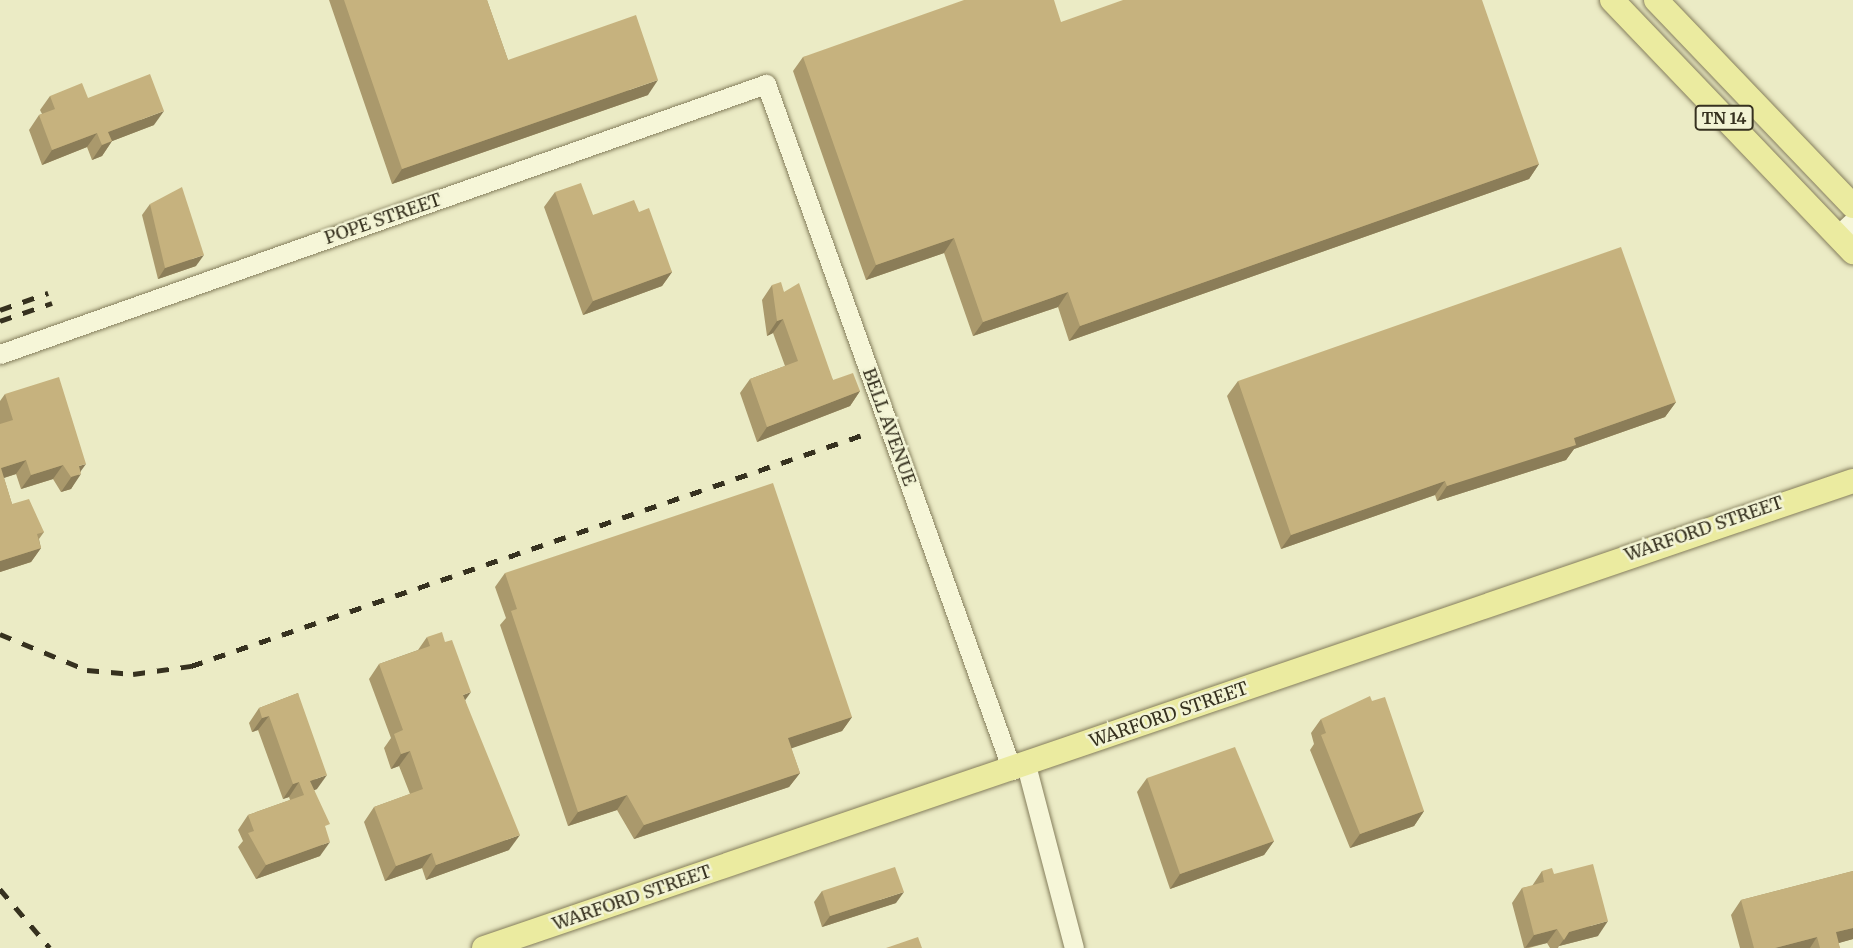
<!DOCTYPE html>
<style>
body{margin:0}
#map{position:relative;width:1853px;height:948px;overflow:hidden;background:#ebebc5;font-family:Merriweather,serif}
div>[style]{position:absolute}
[style*='--x']{left:calc(var(--x)*1px);top:calc(var(--y)*1px);width:calc(var(--w)*1px);rotate:calc(var(--a)*1deg)}
.roads{filter:drop-shadow(0 0 2px #857e5c) drop-shadow(0 0 2px #857e5c)}
.minor>*{height:19px;margin:-9.5px;padding:0 9.5px;transform-origin:9.5px;border-radius:9.5px;background:#f6f6d8}
.major>*{height:24px;margin:-12px;padding:0 12px;transform-origin:12px;border-radius:12px;background:#ebeba0}
.rail>*{height:4.5px;margin-top:-2.25px;transform-origin:0;background:repeating-linear-gradient(90deg,#36311f 0 12px,transparent 0 24px)}
.wall>*{inset:0;background:#aa996c}
.shaded-wall>*{inset:0;background:#8b7d58}
.building>*{inset:0;background:#c6b27e}
span{translate:-50% -50%;white-space:nowrap;text-align:center;line-height:1.15;-webkit-text-stroke:5px #f2f3d4;paint-order:stroke}
.shield-label span{padding:2px 5px;background:#f2f3d4;border:2px solid;border-radius:5px;-webkit-text-stroke-width:0}
.shield-label{font-size:16px;color:#36311f;font-weight:700}
.street-label{font-size:18px;color:#36311f}
</style>
<div id="map">
<div class="roads">
<div class="minor">
<div style="--x:1837;--y:236;--w:22;--a:-43"></div>
<div style="--x:0;--y:354;--w:812;--a:-19.42"></div>
<div style="--x:766;--y:84;--w:729;--a:70.27"></div>
<div style="--x:1026;--y:765;--w:189;--a:75.3"></div>
</div>
<div class="major">
<div style="--x:1612;--y:0;--w:349;--a:46.3"></div>
<div style="--x:1656;--y:0;--w:285;--a:46.3"></div>
<div style="--x:484;--y:948;--w:1446;--a:-18.84"></div>
</div>
</div>
<div class="rail">
<div style="--x:0;--y:310;--w:51;--a:-19.5"></div>
<div style="--x:0;--y:321;--w:55;--a:-19.1"></div>
<div style="--x:0;--y:634;--w:94;--a:22.5"></div>
<div style="--x:87;--y:670;--w:46;--a:5"></div>
<div style="--x:133;--y:674;--w:59;--a:-7.9"></div>
<div style="--x:191;--y:666;--w:713;--a:-18.99"></div>
<div style="--x:0;--y:889;--w:77;--a:49.7"></div>
</div>
<div class="wall">
<div style="clip-path:polygon(329px 0,487px 0,508px 60px,648px 95px,392px 184px)"></div>
<div style="clip-path:polygon(1061px 22px,1539px 164px,1529px 179px,1069px 341px,1058px 307px,973px 336px,944px 253px,866px 280px,793px 71px,803px 57px)"></div>
<div style="clip-path:polygon(50px 96px,88px 98px,154px 125px,112px 141px,102px 156px,92px 160px,87px 147px,42px 165px,29px 130px,39px 115px,42px 114px,40px 110px)"></div>
<div style="clip-path:polygon(555px 192px,593px 215px,639px 212px,672px 272px,662px 286px,583px 315px,544px 207px)"></div>
<div style="clip-path:polygon(150px 204px,196px 266px,158px 279px,142px 215px)"></div>
<div style="clip-path:polygon(772px 285px,784px 292px,833px 380px,860px 391px,850px 406px,757px 442px,740px 393px,750px 379px,785px 366px,773px 333px,767px 336px,762px 300px)"></div>
<div style="clip-path:polygon(1238px 381px,1676px 402px,1665px 417px,1574px 449px,1566px 460px,1437px 501px,1435px 495px,1281px 549px,1227px 396px)"></div>
<div style="clip-path:polygon(5px 394px,81px 471px,71px 489px,61px 492px,53px 479px,21px 489px,16px 474px,4px 478px,12px 504px,44px 532px,39px 539px,41px 548px,31px 562px,0 572px,0 401px)"></div>
<div style="clip-path:polygon(505px 573px,852px 717px,842px 731px,791px 748px,800px 773px,789px 787px,634px 839px,617px 810px,568px 826px,500px 625px,506px 618px,495px 587px)"></div>
<div style="clip-path:polygon(427px 637px,465px 700px,509px 850px,426px 880px,422px 868px,385px 881px,364px 822px,374px 807px,410px 794px,399px 766px,391px 769px,384px 748px,391px 738px,369px 679px,379px 664px,418px 650px)"></div>
<div style="clip-path:polygon(298px 693px,317px 789px,314px 790px,326px 831px,320px 856px,256px 879px,238px 847px,243px 841px,238px 830px,248px 815px,290px 800px,289px 797px,283px 799px,258px 730px,252px 732px,249px 723px,259px 708px)"></div>
<div style="clip-path:polygon(1321px 719px,1424px 811px,1414px 826px,1350px 848px,1310px 750px,1314px 744px,1311px 733px)"></div>
<div style="clip-path:polygon(1147px 778px,1274px 841px,1264px 855px,1170px 889px,1137px 792px)"></div>
<div style="clip-path:polygon(1542px 871px,1554px 874px,1598px 936px,1559px 946px,1558px 948px,1550px 948px,1547px 943px,1529px 948px,1524px 948px,1512px 903px,1522px 888px,1532px 886px)"></div>
<div style="clip-path:polygon(1853px 871px,1853px 939px,1838px 943px,1840px 948px,1740px 948px,1731px 915px,1741px 900px)"></div>
<div style="clip-path:polygon(822px 891px,896px 903px,822px 927px,814px 902px)"></div>
</div>
<div class="shaded-wall">
<div style="clip-path:polygon(658px 80px,648px 95px,392px 184px,402px 169px)"></div>
<div style="clip-path:polygon(164px 111px,154px 125px,102px 145px,108px 132px)"></div>
<div style="clip-path:polygon(97px 133px,87px 147px,42px 165px,52px 150px)"></div>
<div style="clip-path:polygon(112px 141px,102px 156px,92px 160px,102px 145px)"></div>
<div style="clip-path:polygon(1539px 164px,1529px 179px,1069px 341px,1080px 326px)"></div>
<div style="clip-path:polygon(954px 238px,944px 253px,866px 280px,876px 265px)"></div>
<div style="clip-path:polygon(204px 255px,196px 266px,158px 279px,165px 268px)"></div>
<div style="clip-path:polygon(672px 272px,662px 286px,583px 315px,593px 301px)"></div>
<div style="clip-path:polygon(1068px 292px,1058px 307px,973px 336px,983px 322px)"></div>
<div style="clip-path:polygon(783px 319px,773px 333px,767px 336px,777px 321px)"></div>
<div style="clip-path:polygon(860px 391px,850px 406px,757px 442px,767px 427px)"></div>
<div style="clip-path:polygon(1676px 402px,1665px 417px,1574px 449px,1566px 460px,1437px 501px,1447px 486px,1574px 438px)"></div>
<div style="clip-path:polygon(26px 460px,16px 474px,0 479px,1px 468px)"></div>
<div style="clip-path:polygon(86px 464px,78px 475px,81px 474px,71px 489px,61px 492px,79px 466px)"></div>
<div style="clip-path:polygon(63px 465px,53px 479px,21px 489px,31px 475px)"></div>
<div style="clip-path:polygon(1445px 481px,1435px 495px,1281px 549px,1291px 535px)"></div>
<div style="clip-path:polygon(41px 548px,31px 562px,0 572px,0 561px)"></div>
<div style="clip-path:polygon(471px 692px,461px 706px,463px 695px)"></div>
<div style="clip-path:polygon(269px 716px,258px 730px,252px 732px,262px 718px)"></div>
<div style="clip-path:polygon(852px 717px,842px 731px,778px 753px,788px 738px)"></div>
<div style="clip-path:polygon(410px 751px,399px 766px,391px 769px,401px 754px)"></div>
<div style="clip-path:polygon(800px 773px,789px 787px,634px 839px,644px 825px)"></div>
<div style="clip-path:polygon(327px 775px,317px 789px,304px 794px,310px 781px)"></div>
<div style="clip-path:polygon(299px 782px,289px 797px,283px 799px,293px 784px)"></div>
<div style="clip-path:polygon(627px 795px,617px 810px,568px 826px,578px 812px)"></div>
<div style="clip-path:polygon(1424px 811px,1414px 826px,1350px 848px,1360px 834px)"></div>
<div style="clip-path:polygon(520px 835px,509px 850px,426px 880px,436px 865px)"></div>
<div style="clip-path:polygon(1274px 841px,1264px 855px,1170px 889px,1180px 874px)"></div>
<div style="clip-path:polygon(330px 842px,320px 856px,256px 879px,266px 865px)"></div>
<div style="clip-path:polygon(432px 853px,422px 868px,385px 881px,396px 866px)"></div>
<div style="clip-path:polygon(904px 892px,896px 903px,822px 927px,830px 916px)"></div>
<div style="clip-path:polygon(1608px 921px,1598px 936px,1559px 946px,1569px 932px)"></div>
<div style="clip-path:polygon(1853px 928px,1853px 939px,1825px 947px,1836px 932px)"></div>
<div style="clip-path:polygon(1557px 929px,1547px 943px,1525px 948px,1534px 935px)"></div>
<div style="clip-path:polygon(1817px 937px,1810px 948px,1775px 948px)"></div>
</div>
<div class="building">
<div style="clip-path:polygon(344px 0,487px 0,508px 60px,636px 15px,658px 80px,402px 169px)"></div>
<div style="clip-path:polygon(964px 0,1054px 0,1061px 22px,1123px 0,1482px 0,1539px 164px,1080px 326px,1068px 292px,983px 322px,954px 238px,876px 265px,803px 57px)"></div>
<div style="clip-path:polygon(150px 74px,164px 111px,108px 132px,112px 141px,102px 145px,97px 133px,52px 150px,39px 115px,55px 109px,50px 96px,82px 83px,88px 98px)"></div>
<div style="clip-path:polygon(581px 183px,593px 215px,634px 200px,639px 212px,649px 208px,672px 272px,593px 301px,555px 192px)"></div>
<div style="clip-path:polygon(182px 187px,204px 255px,165px 268px,150px 204px)"></div>
<div style="clip-path:polygon(1621px 247px,1676px 402px,1574px 438px,1576px 445px,1447px 486px,1445px 481px,1291px 535px,1238px 381px)"></div>
<div style="clip-path:polygon(781px 282px,784px 292px,799px 283px,833px 380px,853px 373px,860px 391px,767px 427px,750px 379px,798px 361px,783px 319px,777px 321px,772px 285px)"></div>
<div style="clip-path:polygon(59px 377px,86px 464px,79px 466px,81px 474px,71px 477px,63px 465px,31px 475px,26px 460px,1px 468px,12px 504px,29px 499px,44px 532px,37px 534px,41px 548px,0 561px,0 424px,13px 420px,5px 394px)"></div>
<div style="clip-path:polygon(773px 483px,852px 717px,788px 738px,800px 773px,644px 825px,627px 795px,578px 812px,511px 611px,517px 609px,505px 573px)"></div>
<div style="clip-path:polygon(442px 632px,445px 642px,452px 640px,471px 692px,463px 695px,520px 835px,436px 865px,432px 853px,396px 866px,374px 807px,423px 789px,410px 751px,401px 754px,394px 734px,403px 730px,379px 664px,430px 646px,427px 637px)"></div>
<div style="clip-path:polygon(298px 693px,327px 775px,310px 781px,330px 824px,325px 826px,330px 842px,266px 865px,248px 833px,254px 831px,248px 815px,304px 795px,299px 782px,293px 784px,269px 716px,262px 718px,259px 708px)"></div>
<div style="clip-path:polygon(1370px 696px,1372px 701px,1385px 697px,1424px 811px,1360px 834px,1321px 735px,1326px 733px,1321px 719px)"></div>
<div style="clip-path:polygon(1235px 747px,1274px 841px,1180px 874px,1147px 778px)"></div>
<div style="clip-path:polygon(1593px 864px,1608px 921px,1569px 932px,1564px 940px,1557px 929px,1534px 935px,1522px 888px,1544px 882px,1542px 871px,1552px 868px,1554px 874px)"></div>
<div style="clip-path:polygon(895px 867px,904px 892px,830px 916px,822px 891px)"></div>
<div style="clip-path:polygon(1853px 871px,1853px 928px,1836px 932px,1840px 948px,1820px 948px,1817px 937px,1775px 948px,1754px 948px,1741px 900px)"></div>
<div style="clip-path:polygon(918px 937px,922px 948px,886px 948px)"></div>
</div>
<div class="shield-label">
<span style="left:1724px;top:118px">TN 14</span>
</div>
<div class="street-label">
<span style="left:383px;top:219px;rotate:-19deg">POPE STREET</span>
<span style="left:889px;top:427px;rotate:70deg">BELL AVENUE</span>
<span style="left:1704px;top:529px;rotate:-19deg">WARFORD STREET</span>
<span style="left:1169px;top:715px;rotate:-19deg">WARFORD STREET</span>
<span style="left:632px;top:898px;rotate:-19deg">WARFORD STREET</span>
</div>
</div>
